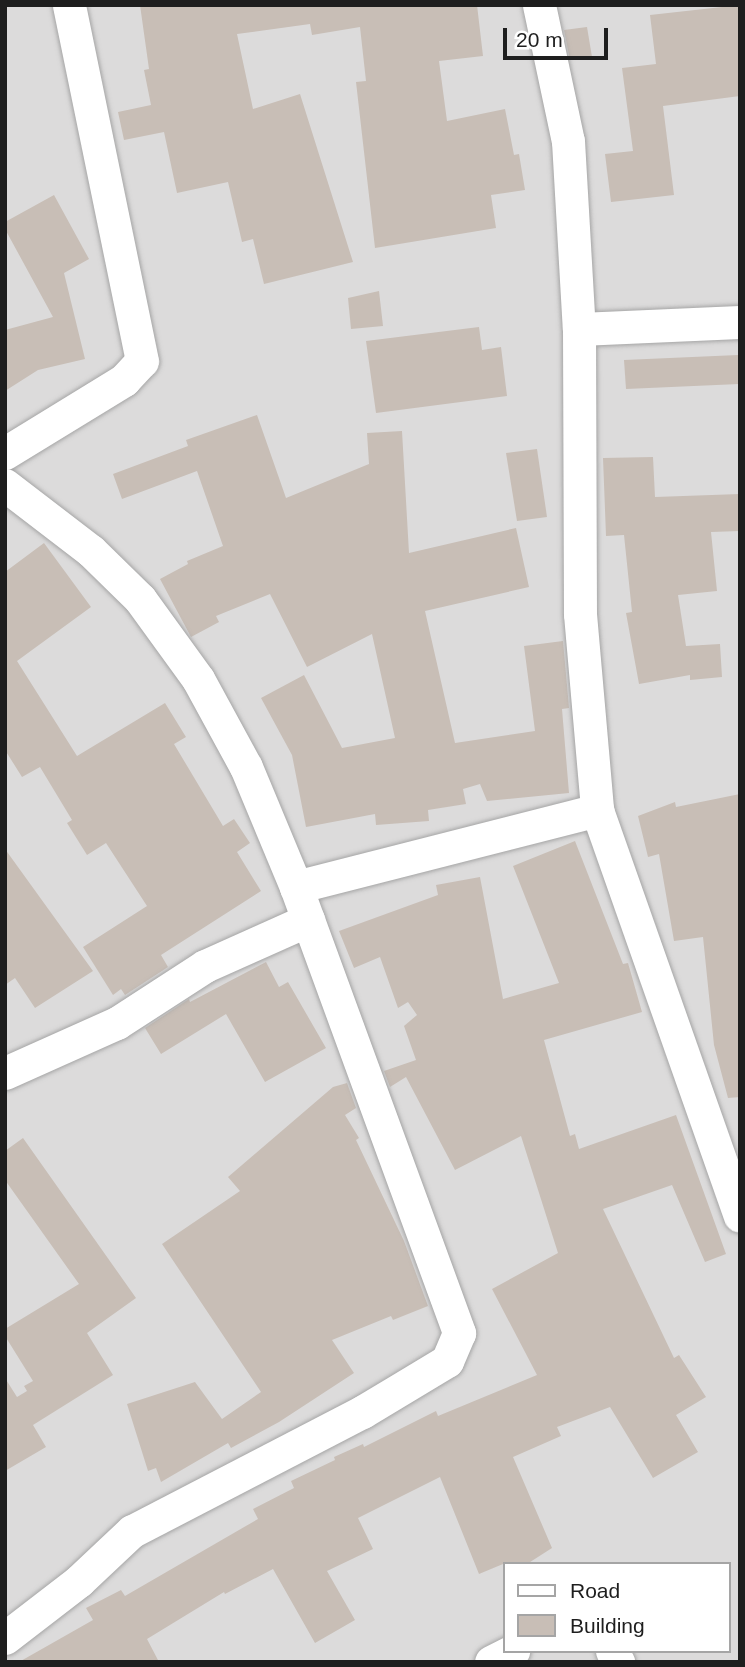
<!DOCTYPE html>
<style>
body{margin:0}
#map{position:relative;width:745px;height:1667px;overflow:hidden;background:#f0ece3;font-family:Helvetica,sans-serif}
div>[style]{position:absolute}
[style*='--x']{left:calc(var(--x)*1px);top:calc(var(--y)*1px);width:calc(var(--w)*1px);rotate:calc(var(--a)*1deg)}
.residential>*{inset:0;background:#dcdbdb}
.building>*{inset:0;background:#c8beb6}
.roads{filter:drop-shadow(0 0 2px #a5a5a5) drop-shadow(0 0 2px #a5a5a5)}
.minor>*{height:33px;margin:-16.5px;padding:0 16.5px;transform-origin:16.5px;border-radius:16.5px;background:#fff}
span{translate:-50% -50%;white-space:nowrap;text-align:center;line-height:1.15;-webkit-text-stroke:7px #fff;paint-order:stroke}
.frame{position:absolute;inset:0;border:7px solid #1e1e1e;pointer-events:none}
.legend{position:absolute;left:503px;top:1562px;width:228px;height:91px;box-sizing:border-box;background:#fff;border:2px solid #a5a5a5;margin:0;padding:9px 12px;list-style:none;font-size:21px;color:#1e1e1e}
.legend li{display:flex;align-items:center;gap:14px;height:35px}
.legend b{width:35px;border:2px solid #a5a5a5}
.scale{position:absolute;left:503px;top:28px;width:105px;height:32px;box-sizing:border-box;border:4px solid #1e1e1e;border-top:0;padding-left:9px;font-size:21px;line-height:24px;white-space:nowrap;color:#1e1e1e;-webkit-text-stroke:5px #fff;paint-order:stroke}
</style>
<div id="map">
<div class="residential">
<div style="clip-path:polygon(evenodd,5px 5px,740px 5px,740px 1662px,5px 1662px,5px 5px,505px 1564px,729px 1564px,729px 1651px,505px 1651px,505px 1564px)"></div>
</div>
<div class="building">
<div style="clip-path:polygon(140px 5px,477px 5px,483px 56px,439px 61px,447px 121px,505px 109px,514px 155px,519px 154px,525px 190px,491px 195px,496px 228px,375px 248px,356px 82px,366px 81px,360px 27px,312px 35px,310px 24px,237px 34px,253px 109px,300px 94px,353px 262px,264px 284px,253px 239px,242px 242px,228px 182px,177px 193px,164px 132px,124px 140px,118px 112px,151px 105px,144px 70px,149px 69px)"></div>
<div style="clip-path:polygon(740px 5px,740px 96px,663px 106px,674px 195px,611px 202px,605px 154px,633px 151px,622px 68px,656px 64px,650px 15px)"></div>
<div style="clip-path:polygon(587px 27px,592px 57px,570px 60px,564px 30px)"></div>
<div style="clip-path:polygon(54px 195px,89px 259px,64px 273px,85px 359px,38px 370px,5px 391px,5px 330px,53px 317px,5px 229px,5px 222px)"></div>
<div style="clip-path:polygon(379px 291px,383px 326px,351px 329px,348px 298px)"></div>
<div style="clip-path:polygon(479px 327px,482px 350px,501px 347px,507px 396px,376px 413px,366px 341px)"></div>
<div style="clip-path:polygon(738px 355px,739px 384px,626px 389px,624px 360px)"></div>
<div style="clip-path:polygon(257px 415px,286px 498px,369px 464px,367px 433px,402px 431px,409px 553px,516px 528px,529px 587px,425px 611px,455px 743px,535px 731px,524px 646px,563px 641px,569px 708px,562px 709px,569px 793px,487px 801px,480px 784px,463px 789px,466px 804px,428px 810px,429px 821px,376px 825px,375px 814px,306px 827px,292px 755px,261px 698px,304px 675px,342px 748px,395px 738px,372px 634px,307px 667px,270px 594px,216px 616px,219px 622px,191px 637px,160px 579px,188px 564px,187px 561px,223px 546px,197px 471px,122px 499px,113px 474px,188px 446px,186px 440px)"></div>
<div style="clip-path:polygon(537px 449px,547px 517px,517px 521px,506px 453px)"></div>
<div style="clip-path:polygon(653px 457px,655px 497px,740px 494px,740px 531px,711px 532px,717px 591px,678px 595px,686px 646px,720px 644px,722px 677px,690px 680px,690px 675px,639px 684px,626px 613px,632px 612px,624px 535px,606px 536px,603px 458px)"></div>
<div style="clip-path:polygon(44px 543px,91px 607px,17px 661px,77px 756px,165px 703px,186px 737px,174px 744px,223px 826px,234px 819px,250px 843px,237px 852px,261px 891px,161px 955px,168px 967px,125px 995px,121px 989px,113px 995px,83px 947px,147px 906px,106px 843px,87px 855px,67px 823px,72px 820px,40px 767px,22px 777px,5px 750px,5px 572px)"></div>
<div style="clip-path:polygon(740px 794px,740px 1097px,728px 1098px,714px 1045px,703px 937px,674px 941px,659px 854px,648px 857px,638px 816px,675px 802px,676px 807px)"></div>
<div style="clip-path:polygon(575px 841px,623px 964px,628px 963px,642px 1012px,544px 1040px,570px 1136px,575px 1134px,579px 1149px,676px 1115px,726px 1254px,705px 1262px,672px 1185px,603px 1209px,674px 1358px,679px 1355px,706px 1397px,676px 1415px,698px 1452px,653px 1478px,610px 1407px,557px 1427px,561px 1436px,513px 1457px,552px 1548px,527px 1564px,503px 1564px,479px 1574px,440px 1477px,358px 1518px,373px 1549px,327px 1571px,355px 1620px,315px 1643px,273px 1569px,225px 1594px,224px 1592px,147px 1639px,159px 1662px,19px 1662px,93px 1620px,86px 1608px,121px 1590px,125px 1596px,258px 1519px,253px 1509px,294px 1488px,291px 1481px,335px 1460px,334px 1457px,363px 1444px,364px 1447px,436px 1411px,438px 1416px,537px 1375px,492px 1289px,558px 1253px,521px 1136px,455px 1170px,406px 1077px,390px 1087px,384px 1071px,416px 1060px,404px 1026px,417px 1015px,408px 1002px,398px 1008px,380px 957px,354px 968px,339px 931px,438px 895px,436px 885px,480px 877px,503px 999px,559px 983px,513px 866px)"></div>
<div style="clip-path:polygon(5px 849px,93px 971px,35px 1008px,15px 978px,5px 985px)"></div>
<div style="clip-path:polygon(266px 962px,279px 987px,288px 982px,326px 1048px,265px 1082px,226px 1014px,161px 1054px,145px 1028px,189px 999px,190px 1002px)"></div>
<div style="clip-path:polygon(347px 1083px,356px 1108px,345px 1115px,359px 1138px,356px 1140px,404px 1241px,428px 1306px,393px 1320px,391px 1316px,332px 1340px,354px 1373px,279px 1422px,231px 1448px,228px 1443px,161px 1482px,156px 1468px,148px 1471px,127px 1404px,195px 1382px,222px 1419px,261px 1392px,162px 1244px,240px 1191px,228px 1177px,333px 1087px)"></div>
<div style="clip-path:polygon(23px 1138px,136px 1298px,87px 1333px,113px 1375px,33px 1425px,46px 1447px,5px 1471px,5px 1378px,17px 1397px,27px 1391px,24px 1386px,33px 1381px,5px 1336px,5px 1329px,79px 1284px,5px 1180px,5px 1151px)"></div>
</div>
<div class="roads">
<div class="minor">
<div style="--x:539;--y:5;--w:139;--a:78"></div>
<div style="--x:568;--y:141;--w:188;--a:86.7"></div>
<div style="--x:579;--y:329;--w:285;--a:89.8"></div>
<div style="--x:580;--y:614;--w:197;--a:85"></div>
<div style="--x:597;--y:810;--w:430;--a:70.6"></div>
<div style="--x:579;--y:329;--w:161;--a:-2.5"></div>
<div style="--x:5;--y:453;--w:140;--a:-31.5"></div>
<div style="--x:124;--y:380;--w:26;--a:-47"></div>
<div style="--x:142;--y:361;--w:363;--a:-101.6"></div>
<div style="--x:5;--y:485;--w:108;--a:37.5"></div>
<div style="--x:91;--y:551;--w:69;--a:44.4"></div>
<div style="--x:140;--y:599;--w:99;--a:54.1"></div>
<div style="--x:198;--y:679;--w:100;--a:61.4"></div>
<div style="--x:246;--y:767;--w:130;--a:67.4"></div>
<div style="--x:296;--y:887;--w:475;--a:69.9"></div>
<div style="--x:459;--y:1333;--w:30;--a:113"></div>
<div style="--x:447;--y:1361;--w:99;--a:149"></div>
<div style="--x:362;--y:1412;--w:259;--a:152.6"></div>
<div style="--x:132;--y:1531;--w:73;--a:136.7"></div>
<div style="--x:79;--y:1581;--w:93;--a:142.4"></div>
<div style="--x:296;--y:887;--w:311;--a:-14.3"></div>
<div style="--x:5;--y:1073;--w:123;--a:-24.1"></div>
<div style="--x:117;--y:1023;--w:105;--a:-32.9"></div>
<div style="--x:205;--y:966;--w:113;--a:-24.1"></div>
<div style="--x:612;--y:1651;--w:13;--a:61"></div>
<div style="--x:491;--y:1662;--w:25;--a:-27"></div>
</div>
</div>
<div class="frame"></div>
<ul class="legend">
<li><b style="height:9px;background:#fff"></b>Road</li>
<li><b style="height:19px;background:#c8beb6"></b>Building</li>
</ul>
<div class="scale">20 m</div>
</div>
